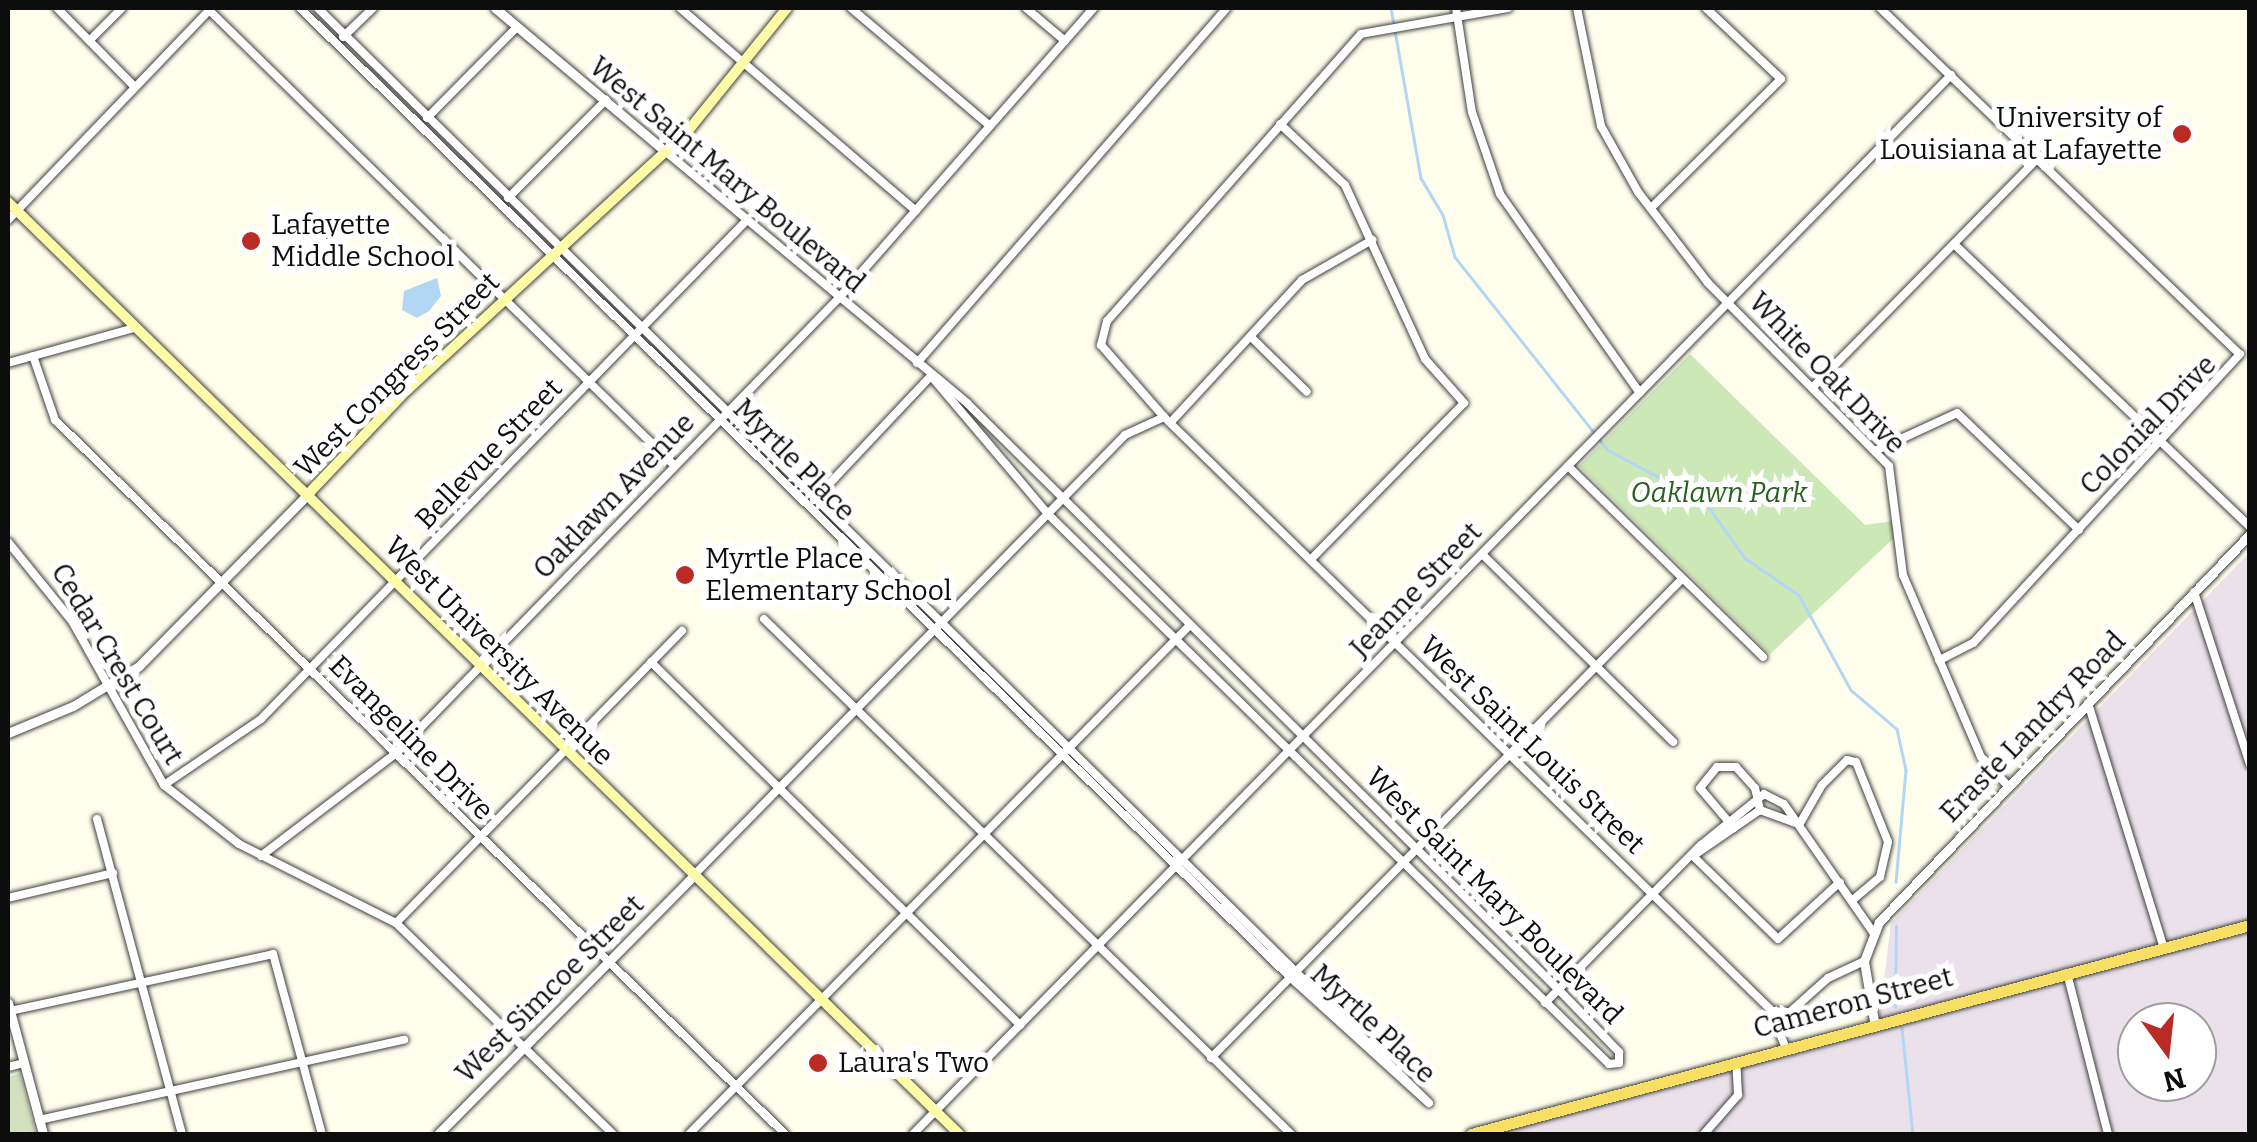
<!DOCTYPE html>
<style>
body{margin:0}
#map{position:relative;width:2257px;height:1142px;overflow:hidden;background:#fffdec;font-family:Bitter,serif}
div>[style]{position:absolute}
[style*='--x']{left:calc(var(--x)*1px);top:calc(var(--y)*1px);width:calc(var(--w)*1px);rotate:calc(var(--a)*1deg)}
.industrial>*{inset:0;background:#ebe1eb}
.green>*{inset:0;background:#cde8b7}
.cemetery>*{inset:0;background:#d2e0be}
.water>*{inset:0;background:#b2d7f5}
.stream>*{height:2.5px;margin:-1.25px;padding:0 1.25px;transform-origin:1.25px;border-radius:1.25px;background:#b2d7f5}
.roads{filter:drop-shadow(0 0 2px #404040) drop-shadow(0 0 2px #404040)}
.minor>*{height:8px;margin:-4px;padding:0 4px;transform-origin:4px;border-radius:4px;background:#fff}
.tertiary>*{height:9px;margin:-4.5px;padding:0 4.5px;transform-origin:4.5px;border-radius:4.5px;background:#fff}
.secondary>*{height:10px;margin:-5px;padding:0 5px;transform-origin:5px;border-radius:5px;background:#fefba8}
.primary>*{height:11px;margin:-5.5px;padding:0 5.5px;transform-origin:5.5px;border-radius:5.5px;background:#f7df64}
.dots>*{width:28px;height:28px;translate:-50% -50%;box-sizing:border-box;border:5px solid #fff;border-radius:50%}
span{translate:-50% -50%;white-space:nowrap;text-align:center;line-height:1.15;-webkit-text-stroke:10px #fff;paint-order:stroke}
.poi-label{font-size:28px;color:#0d0d0d}
.right{translate:-100% -50%;text-align:right}
.left{translate:0 -50%;text-align:left}
.street-label{font-size:28px;color:#0d0d0d}
.park-label{font-size:28px;color:#27631e;font-style:italic}
.frame{position:absolute;inset:0;border:10px solid #0d0d0d;pointer-events:none}
.north{position:absolute;left:2117px;top:1002px;width:100px;height:100px;box-sizing:border-box;background:#fff;border:2px solid #9e9e9e;border-radius:50%;rotate:165deg;font-size:28px;font-weight:700;line-height:40px;text-align:center;color:#0d0d0d}
.north::after{content:'';display:block;margin:auto;width:35px;height:45px;background:#bb2b26;clip-path:polygon(50% 0,100% 100%,50% 72%,0 100%)}
</style>
<div id="map">
<div class="industrial">
<div style="clip-path:polygon(evenodd,2249px 553px,2249px 1134px,1464px 1134px,1878px 1030px,1891px 923px,2249px 553px,2137px 1022px,2197px 1022px,2197px 1082px,2137px 1082px,2137px 1022px)"></div>
</div>
<div class="green">
<div style="clip-path:polygon(1690px 354px,1865px 525px,1893px 521px,1896px 536px,1770px 654px,1579px 466px)"></div>
</div>
<div class="cemetery">
<div style="clip-path:polygon(20px 1073px,36px 1134px,8px 1134px,8px 1077px)"></div>
</div>
<div class="water">
<div style="clip-path:polygon(437px 278px,441px 296px,429px 311px,417px 318px,402px 310px,404px 291px)"></div>
</div>
<div class="stream">
<div style="--x:1391;--y:8;--w:173;--a:80"></div>
<div style="--x:1421;--y:178;--w:43;--a:59.3"></div>
<div style="--x:1443;--y:215;--w:44;--a:74.1"></div>
<div style="--x:1455;--y:257;--w:246;--a:51.6"></div>
<div style="--x:1608;--y:450;--w:110;--a:28.2"></div>
<div style="--x:1705;--y:502;--w:69;--a:54.5"></div>
<div style="--x:1745;--y:558;--w:65;--a:34.4"></div>
<div style="--x:1799;--y:595;--w:108;--a:61.3"></div>
<div style="--x:1851;--y:690;--w:60;--a:40.3"></div>
<div style="--x:1897;--y:729;--w:42;--a:77.6"></div>
<div style="--x:1906;--y:770;--w:112;--a:95.1"></div>
<div style="--x:1895;--y:1007;--w:81;--a:-89.3"></div>
<div style="--x:1902;--y:1028;--w:107;--a:84.1"></div>
</div>
<div class="roads">
<div class="minor">
<div style="--x:57;--y:8;--w:110;--a:45.4"></div>
<div style="--x:300;--y:8;--w:1387;--a:44.39"></div>
<div style="--x:1291;--y:978;--w:186;--a:42.2"></div>
<div style="--x:1429;--y:1103;--w:1560;--a:-135.42"></div>
<div style="--x:680;--y:8;--w:311;--a:40.7"></div>
<div style="--x:851;--y:8;--w:182;--a:40.3"></div>
<div style="--x:1026;--y:8;--w:51;--a:40.2"></div>
<div style="--x:1456;--y:8;--w:105;--a:81.3"></div>
<div style="--x:1472;--y:112;--w:87;--a:71.1"></div>
<div style="--x:1500;--y:194;--w:243;--a:54.9"></div>
<div style="--x:1508;--y:8;--w:149;--a:170"></div>
<div style="--x:1361;--y:34;--w:383;--a:131.5"></div>
<div style="--x:1107;--y:321;--w:25;--a:104"></div>
<div style="--x:1101;--y:345;--w:96;--a:48.8"></div>
<div style="--x:1164;--y:417;--w:847;--a:44.33"></div>
<div style="--x:1770;--y:1009;--w:40;--a:68"></div>
<div style="--x:1577;--y:8;--w:120;--a:78.5"></div>
<div style="--x:1601;--y:126;--w:76;--a:60.7"></div>
<div style="--x:1638;--y:192;--w:115;--a:52.4"></div>
<div style="--x:1708;--y:283;--w:257;--a:45.3"></div>
<div style="--x:1889;--y:466;--w:110;--a:82.7"></div>
<div style="--x:1903;--y:575;--w:198;--a:66.8"></div>
<div style="--x:1981;--y:757;--w:40;--a:47"></div>
<div style="--x:1880;--y:8;--w:499;--a:43.9"></div>
<div style="--x:2240;--y:354;--w:393;--a:132.7"></div>
<div style="--x:1973;--y:643;--w:38;--a:153"></div>
<div style="--x:209;--y:10;--w:652;--a:44.38"></div>
<div style="--x:343;--y:37;--w:42;--a:-44"></div>
<div style="--x:90;--y:40;--w:45;--a:-45"></div>
<div style="--x:427;--y:118;--w:128;--a:-45.3"></div>
<div style="--x:1280;--y:124;--w:89;--a:43.2"></div>
<div style="--x:1345;--y:185;--w:192;--a:65.3"></div>
<div style="--x:1425;--y:359;--w:59;--a:48.4"></div>
<div style="--x:1464;--y:403;--w:219;--a:134.4"></div>
<div style="--x:666;--y:152;--w:393;--a:39.8"></div>
<div style="--x:968;--y:404;--w:831;--a:44.76"></div>
<div style="--x:1558;--y:989;--w:88;--a:45.9"></div>
<div style="--x:1619;--y:1052;--w:11;--a:90"></div>
<div style="--x:1619;--y:1063;--w:10;--a:174"></div>
<div style="--x:1609;--y:1064;--w:786;--a:-135.57"></div>
<div style="--x:1048;--y:514;--w:181;--a:-130.3"></div>
<div style="--x:508;--y:198;--w:139;--a:-45"></div>
<div style="--x:1651;--y:208;--w:183;--a:-44.8"></div>
<div style="--x:1781;--y:79;--w:103;--a:-136.6"></div>
<div style="--x:8;--y:220;--w:294;--a:-46.2"></div>
<div style="--x:1954;--y:244;--w:410;--a:43.7"></div>
<div style="--x:1251;--y:337;--w:78;--a:44.5"></div>
<div style="--x:33;--y:356;--w:68;--a:71"></div>
<div style="--x:55;--y:420;--w:1021;--a:44.37"></div>
<div style="--x:8;--y:363;--w:131;--a:-15.5"></div>
<div style="--x:917;--y:363;--w:471;--a:-48.9"></div>
<div style="--x:1813;--y:387;--w:321;--a:-45.5"></div>
<div style="--x:1171;--y:422;--w:193;--a:-47.3"></div>
<div style="--x:1302;--y:280;--w:81;--a:-29.7"></div>
<div style="--x:1877;--y:450;--w:88;--a:-24.8"></div>
<div style="--x:1957;--y:413;--w:169;--a:43.8"></div>
<div style="--x:1568;--y:466;--w:273;--a:44.4"></div>
<div style="--x:814;--y:500;--w:170;--a:-46.7"></div>
<div style="--x:8;--y:542;--w:102;--a:51"></div>
<div style="--x:72;--y:621;--w:188;--a:60.7"></div>
<div style="--x:164;--y:785;--w:95;--a:38.2"></div>
<div style="--x:239;--y:844;--w:176;--a:26.7"></div>
<div style="--x:396;--y:923;--w:303;--a:44.2"></div>
<div style="--x:1482;--y:554;--w:268;--a:44.5"></div>
<div style="--x:2194;--y:592;--w:181;--a:72"></div>
<div style="--x:764;--y:619;--w:737;--a:44.34"></div>
<div style="--x:651;--y:662;--w:518;--a:44.53"></div>
<div style="--x:2088;--y:703;--w:257;--a:72.8"></div>
<div style="--x:164;--y:785;--w:117;--a:-34.2"></div>
<div style="--x:261;--y:719;--w:695;--a:-45.76"></div>
<div style="--x:97;--y:819;--w:326;--a:74.9"></div>
<div style="--x:1799;--y:825;--w:46;--a:-60.1"></div>
<div style="--x:1822;--y:785;--w:35;--a:-45"></div>
<div style="--x:1847;--y:760;--w:9;--a:13"></div>
<div style="--x:1856;--y:762;--w:86;--a:68.2"></div>
<div style="--x:1888;--y:842;--w:36;--a:103"></div>
<div style="--x:1880;--y:877;--w:35;--a:140"></div>
<div style="--x:1734;--y:828;--w:52;--a:-130.4"></div>
<div style="--x:1700;--y:788;--w:27;--a:-51"></div>
<div style="--x:1717;--y:767;--w:19;--a:0"></div>
<div style="--x:1736;--y:767;--w:28;--a:48"></div>
<div style="--x:1755;--y:788;--w:23;--a:77"></div>
<div style="--x:1696;--y:854;--w:78;--a:-34.5"></div>
<div style="--x:1760;--y:810;--w:37;--a:20"></div>
<div style="--x:1692;--y:855;--w:120;--a:44.3"></div>
<div style="--x:1778;--y:939;--w:84;--a:-42.6"></div>
<div style="--x:261;--y:856;--w:168;--a:-37.3"></div>
<div style="--x:395;--y:754;--w:635;--a:-45.77"></div>
<div style="--x:838;--y:299;--w:388;--a:-48.7"></div>
<div style="--x:694;--y:875;--w:616;--a:-45.59"></div>
<div style="--x:1125;--y:435;--w:43;--a:-24.8"></div>
<div style="--x:8;--y:898;--w:108;--a:-13.4"></div>
<div style="--x:396;--y:923;--w:409;--a:-45.6"></div>
<div style="--x:2067;--y:973;--w:166;--a:75.7"></div>
<div style="--x:1545;--y:1003;--w:222;--a:-45.4"></div>
<div style="--x:1701;--y:845;--w:81;--a:-39"></div>
<div style="--x:1764;--y:794;--w:22;--a:27"></div>
<div style="--x:1784;--y:804;--w:156;--a:55.2"></div>
<div style="--x:10;--y:1011;--w:269;--a:-12.2"></div>
<div style="--x:273;--y:954;--w:187;--a:74.8"></div>
<div style="--x:1774;--y:1011;--w:16;--a:4"></div>
<div style="--x:1790;--y:1012;--w:51;--a:-41.8"></div>
<div style="--x:1828;--y:978;--w:40;--a:-25"></div>
<div style="--x:1211;--y:1058;--w:670;--a:-45.48"></div>
<div style="--x:8;--y:1067;--w:16;--a:-14"></div>
<div style="--x:39;--y:1120;--w:374;--a:-12.4"></div>
<div style="--x:689;--y:1134;--w:711;--a:-45.46"></div>
<div style="--x:913;--y:1134;--w:1483;--a:-45.57"></div>
<div style="--x:1704;--y:1134;--w:52;--a:-48.9"></div>
<div style="--x:1738;--y:1095;--w:33;--a:-93"></div>
</div>
<div class="tertiary">
<div style="--x:495;--y:8;--w:224;--a:40.1"></div>
<div style="--x:8;--y:733;--w:70;--a:-22.6"></div>
<div style="--x:73;--y:706;--w:77;--a:-31.2"></div>
<div style="--x:139;--y:666;--w:244;--a:-45.5"></div>
<div style="--x:8;--y:1003;--w:136;--a:75"></div>
<div style="--x:1874;--y:1021;--w:61;--a:-99.5"></div>
<div style="--x:1864;--y:961;--w:42;--a:-69"></div>
<div style="--x:1879;--y:922;--w:537;--a:-46.28"></div>
<div style="--x:438;--y:1134;--w:364;--a:-45.3"></div>
</div>
<div class="secondary">
<div style="--x:8;--y:202;--w:1332;--a:44.42"></div>
<div style="--x:311;--y:491;--w:138;--a:-46.5"></div>
<div style="--x:406;--y:391;--w:382;--a:-42.7"></div>
<div style="--x:687;--y:132;--w:159;--a:-51.1"></div>
</div>
<div class="primary">
<div style="--x:1471;--y:1134;--w:807;--a:-15.02"></div>
</div>
</div>
<div class="dots">
<div style="left:2182px;top:134px;background:#bb2b26"></div>
<div style="left:251px;top:241px;background:#bb2b26"></div>
<div style="left:685px;top:575px;background:#bb2b26"></div>
<div style="left:818px;top:1063px;background:#bb2b26"></div>
</div>
<div class="poi-label">
<span class="right" style="left:2162px;top:134px">University of<br>Louisiana at Lafayette</span>
<span class="left" style="left:271px;top:241px">Lafayette<br>Middle School</span>
<span class="left" style="left:705px;top:575px">Myrtle Place<br>Elementary School</span>
<span class="left" style="left:838px;top:1063px">Laura's Two</span>
</div>
<div class="street-label">
<span style="left:727px;top:175px;rotate:40deg">West Saint Mary Boulevard</span>
<span style="left:1827px;top:373px;rotate:46deg">White Oak Drive</span>
<span style="left:397px;top:375px;rotate:-45deg">West Congress Street</span>
<span style="left:2148px;top:425px;rotate:-46deg">Colonial Drive</span>
<span style="left:489px;top:454px;rotate:-46deg">Bellevue Street</span>
<span style="left:794px;top:460px;rotate:45deg">Myrtle Place</span>
<span style="left:614px;top:496px;rotate:-46deg">Oaklawn Avenue</span>
<span style="left:1416px;top:590px;rotate:-46deg">Jeanne Street</span>
<span style="left:499px;top:651px;rotate:45deg">West University Avenue</span>
<span style="left:117px;top:664px;rotate:59deg">Cedar Crest Court</span>
<span style="left:2033px;top:727px;rotate:-46deg">Eraste Landry Road</span>
<span style="left:411px;top:738px;rotate:45deg">Evangeline Drive</span>
<span style="left:1532px;top:745px;rotate:44deg">West Saint Louis Street</span>
<span style="left:1494px;top:896px;rotate:45deg">West Saint Mary Boulevard</span>
<span style="left:550px;top:989px;rotate:-45deg">West Simcoe Street</span>
<span style="left:1853px;top:1003px;rotate:-15deg">Cameron Street</span>
<span style="left:1373px;top:1024px;rotate:43deg">Myrtle Place</span>
</div>
<div class="park-label">
<span style="left:1719px;top:493px">Oaklawn Park</span>
</div>
<div class="frame"></div>
<div class="north">N</div>
</div>
